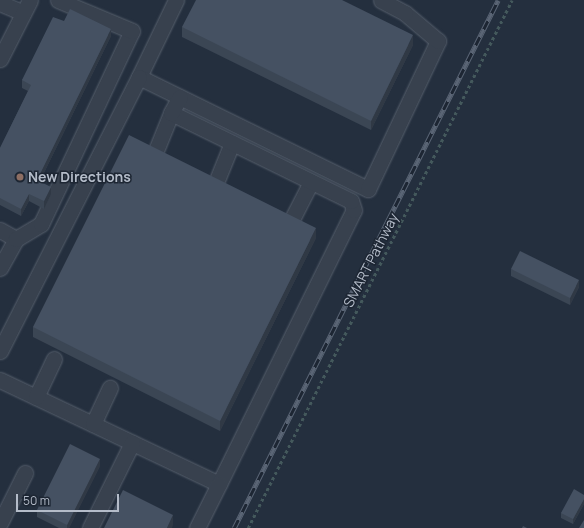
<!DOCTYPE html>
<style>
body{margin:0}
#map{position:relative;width:584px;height:528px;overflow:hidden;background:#242f3e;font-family:Manrope,sans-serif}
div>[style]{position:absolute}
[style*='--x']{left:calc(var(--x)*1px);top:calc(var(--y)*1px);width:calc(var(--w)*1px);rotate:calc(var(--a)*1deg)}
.path>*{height:2.5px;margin-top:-1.25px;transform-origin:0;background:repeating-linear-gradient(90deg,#44595c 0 3px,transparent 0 6px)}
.roads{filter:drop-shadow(0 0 1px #565f6c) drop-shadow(0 0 1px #565f6c)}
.minor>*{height:15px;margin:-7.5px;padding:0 7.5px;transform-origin:7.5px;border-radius:7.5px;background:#38414e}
.rail>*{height:4.5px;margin-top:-2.25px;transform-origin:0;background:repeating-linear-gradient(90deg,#1d2633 0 9px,#5a6575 0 18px);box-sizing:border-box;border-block:1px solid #5a6575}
.wall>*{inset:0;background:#3b4654}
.shaded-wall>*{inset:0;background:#303945}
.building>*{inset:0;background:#455162}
.dots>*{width:11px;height:11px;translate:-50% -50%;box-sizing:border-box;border:2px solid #1d2633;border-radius:50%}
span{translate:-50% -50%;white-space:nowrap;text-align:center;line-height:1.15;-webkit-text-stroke:3px #1d2633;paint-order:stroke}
.poi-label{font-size:14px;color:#b4bcc9;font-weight:700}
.left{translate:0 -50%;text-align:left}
.street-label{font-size:14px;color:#b4bcc9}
.scale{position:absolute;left:16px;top:494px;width:103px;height:18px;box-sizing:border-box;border:2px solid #b4bcc9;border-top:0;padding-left:5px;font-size:12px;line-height:14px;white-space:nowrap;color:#b4bcc9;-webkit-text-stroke:3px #1d2633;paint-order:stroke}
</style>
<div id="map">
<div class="path">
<div style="--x:248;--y:528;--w:590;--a:-63.43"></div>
</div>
<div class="roads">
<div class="minor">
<div style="--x:176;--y:0;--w:85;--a:115.7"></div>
<div style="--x:139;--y:77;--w:255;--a:26.1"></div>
<div style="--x:368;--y:189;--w:164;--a:-64.7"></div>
<div style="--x:438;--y:41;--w:43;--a:-139.7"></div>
<div style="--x:405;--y:13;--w:27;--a:-152"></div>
<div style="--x:0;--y:3;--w:25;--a:23"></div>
<div style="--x:0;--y:59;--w:66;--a:-63"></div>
<div style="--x:157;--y:148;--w:38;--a:-68"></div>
<div style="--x:217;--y:180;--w:40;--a:-68"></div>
<div style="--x:291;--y:221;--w:44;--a:-62.9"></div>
<div style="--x:0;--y:230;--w:18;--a:29"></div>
<div style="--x:16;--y:239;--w:33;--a:119"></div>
<div style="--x:16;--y:239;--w:29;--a:-31"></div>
<div style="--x:41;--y:224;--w:213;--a:-64.8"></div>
<div style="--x:132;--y:31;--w:80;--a:-157.3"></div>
<div style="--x:0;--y:351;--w:307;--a:-63.1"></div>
<div style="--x:0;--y:380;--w:242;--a:25.4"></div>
<div style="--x:219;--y:484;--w:305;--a:-63.8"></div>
<div style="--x:354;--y:210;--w:9;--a:-108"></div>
<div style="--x:351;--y:201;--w:200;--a:-153.9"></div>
<div style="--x:171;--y:113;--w:18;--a:-61"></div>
<div style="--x:36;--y:397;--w:42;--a:-64.7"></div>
<div style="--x:93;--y:424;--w:40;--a:-65"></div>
<div style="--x:0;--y:523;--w:56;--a:-63.4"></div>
<div style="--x:90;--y:528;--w:95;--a:-63.7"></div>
<div style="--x:197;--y:528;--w:49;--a:-63.4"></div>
</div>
</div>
<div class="rail">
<div style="--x:234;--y:528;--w:590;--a:-63.43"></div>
</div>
<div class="wall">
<div style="clip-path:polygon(64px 21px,111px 36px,40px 181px,51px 194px,44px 209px,29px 201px,21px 216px,0 205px,0 148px,28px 91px,22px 88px,22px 80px)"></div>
<div style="clip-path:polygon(182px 27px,413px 45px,371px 130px,182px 37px)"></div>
<div style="clip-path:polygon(316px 238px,220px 431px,33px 337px,33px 327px)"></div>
<div style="clip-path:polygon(511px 269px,579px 287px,570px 305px,511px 276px)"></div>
<div style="clip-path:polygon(100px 466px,69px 528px,59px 528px,37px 517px,37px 510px)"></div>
<div style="clip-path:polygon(584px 495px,584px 504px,573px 524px,561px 518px,561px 513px)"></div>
</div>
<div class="shaded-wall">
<div style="clip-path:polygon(111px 29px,111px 36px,37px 187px,37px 180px)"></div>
<div style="clip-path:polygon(413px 35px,413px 45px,371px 130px,371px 121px)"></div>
<div style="clip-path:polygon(51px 187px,51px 194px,44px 209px,44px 201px)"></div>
<div style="clip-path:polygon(29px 194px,29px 201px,21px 216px,21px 209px)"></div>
<div style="clip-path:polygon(316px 228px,316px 238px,220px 431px,220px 421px)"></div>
<div style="clip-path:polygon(579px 280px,579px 287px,570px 305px,570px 298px)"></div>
<div style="clip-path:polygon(100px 459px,100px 466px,69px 528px,67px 528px,67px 525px)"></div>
<div style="clip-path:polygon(584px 499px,584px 504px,573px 524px,573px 519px)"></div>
<div style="clip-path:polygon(173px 515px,173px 525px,172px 528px,167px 528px)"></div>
</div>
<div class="building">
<div style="clip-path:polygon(196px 0,342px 0,413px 35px,371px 121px,182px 27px)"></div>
<div style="clip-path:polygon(70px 9px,111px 29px,37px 180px,51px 187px,44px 201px,29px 194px,21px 209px,0 198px,0 148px,31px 85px,22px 80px,53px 17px,64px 21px)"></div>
<div style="clip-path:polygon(129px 135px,316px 228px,220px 421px,33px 327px)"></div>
<div style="clip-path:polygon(520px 251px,579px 280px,570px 298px,511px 269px)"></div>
<div style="clip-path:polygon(70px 444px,100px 459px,67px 525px,37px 510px)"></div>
<div style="clip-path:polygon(574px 489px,584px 495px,584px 499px,573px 519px,561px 513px)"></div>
<div style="clip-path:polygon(123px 490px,173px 515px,167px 528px,104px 528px)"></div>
<div style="clip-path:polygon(584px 520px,584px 528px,579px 528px)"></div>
<div style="clip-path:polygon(523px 526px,527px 528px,522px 528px)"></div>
</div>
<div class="dots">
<div style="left:20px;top:177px;background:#8d6e63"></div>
</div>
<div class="poi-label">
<span class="left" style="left:28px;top:177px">New Directions</span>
</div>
<div class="street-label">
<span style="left:371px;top:260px;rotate:-63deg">SMART Pathway</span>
</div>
<div class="scale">50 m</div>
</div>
